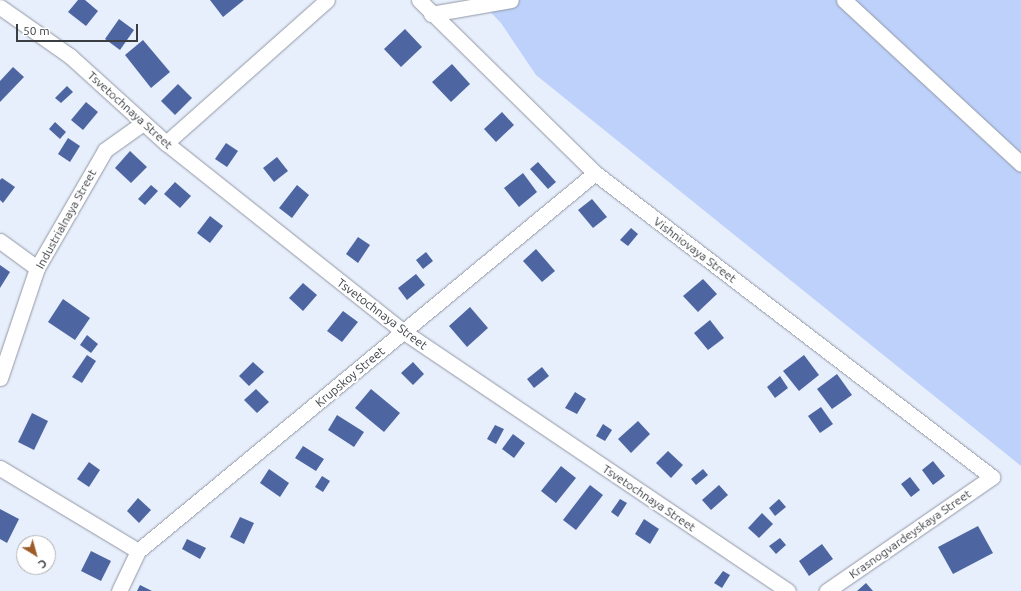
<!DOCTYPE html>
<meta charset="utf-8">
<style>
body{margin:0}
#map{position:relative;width:1021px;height:591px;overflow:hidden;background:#e8effc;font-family:Ubuntu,sans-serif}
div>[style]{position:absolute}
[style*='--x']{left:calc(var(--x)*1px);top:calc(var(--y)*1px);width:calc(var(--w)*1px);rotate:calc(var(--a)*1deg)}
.green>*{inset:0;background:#bdd1fb}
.building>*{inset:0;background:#4d66a1}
.roads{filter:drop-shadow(0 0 1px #9197a4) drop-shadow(0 0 1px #9197a4)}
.minor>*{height:15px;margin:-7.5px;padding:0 7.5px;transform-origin:7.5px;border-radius:7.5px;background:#fff}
span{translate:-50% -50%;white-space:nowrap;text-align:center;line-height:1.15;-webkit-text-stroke:4px #fff;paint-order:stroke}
.street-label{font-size:12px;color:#3a3d42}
.north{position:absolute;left:16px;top:535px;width:40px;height:40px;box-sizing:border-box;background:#fff;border:1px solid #b0b1b3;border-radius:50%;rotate:143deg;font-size:11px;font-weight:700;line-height:16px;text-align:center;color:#3a3d42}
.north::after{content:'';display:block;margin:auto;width:14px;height:18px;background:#9d5b28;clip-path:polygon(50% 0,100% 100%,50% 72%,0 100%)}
.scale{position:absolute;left:16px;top:24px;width:122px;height:18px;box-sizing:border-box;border:2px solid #3a3d42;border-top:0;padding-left:5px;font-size:12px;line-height:14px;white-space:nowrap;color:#3a3d42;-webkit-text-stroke:3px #fff;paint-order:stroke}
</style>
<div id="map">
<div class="green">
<div style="clip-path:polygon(479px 0,1021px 0,1021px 466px,536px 75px,501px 23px)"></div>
</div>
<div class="building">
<div style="clip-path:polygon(78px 0,85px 0,98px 11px,86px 26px,68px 12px)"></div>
<div style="clip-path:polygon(210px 0,244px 0,223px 17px)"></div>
<div style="clip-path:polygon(119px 19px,134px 30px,120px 50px,105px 39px)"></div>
<div style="clip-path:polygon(405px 29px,422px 47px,401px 67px,384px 49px)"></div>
<div style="clip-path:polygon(143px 40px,170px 72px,151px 88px,125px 55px)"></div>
<div style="clip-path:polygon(452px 64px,470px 84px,451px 102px,432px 82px)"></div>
<div style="clip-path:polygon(13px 67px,24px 77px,0 102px,0 81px)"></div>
<div style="clip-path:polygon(178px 84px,192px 98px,175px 115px,161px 101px)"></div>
<div style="clip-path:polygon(67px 86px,73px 92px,61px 103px,55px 98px)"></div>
<div style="clip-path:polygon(86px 102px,98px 112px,83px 130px,71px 120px)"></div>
<div style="clip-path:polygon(502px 112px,514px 125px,496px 142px,484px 129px)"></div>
<div style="clip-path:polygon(55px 122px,66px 132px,60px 139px,49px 129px)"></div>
<div style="clip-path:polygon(68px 138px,80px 146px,70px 162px,58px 154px)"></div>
<div style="clip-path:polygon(226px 143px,238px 151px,227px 167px,215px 159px)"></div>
<div style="clip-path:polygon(130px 151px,147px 167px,131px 183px,115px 168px)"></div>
<div style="clip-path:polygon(277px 157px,288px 171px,274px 182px,263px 168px)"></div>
<div style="clip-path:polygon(538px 162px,556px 182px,548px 189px,530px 169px)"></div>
<div style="clip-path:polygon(523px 173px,537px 192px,519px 207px,504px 188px)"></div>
<div style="clip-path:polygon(2px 178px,15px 187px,3px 203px,0 200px,0 180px)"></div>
<div style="clip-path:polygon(175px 182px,191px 196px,180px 208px,164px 194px)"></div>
<div style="clip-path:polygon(151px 185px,158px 191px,145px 205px,138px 199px)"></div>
<div style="clip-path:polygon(297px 185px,309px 195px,292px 218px,279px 208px)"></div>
<div style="clip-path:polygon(592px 199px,607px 217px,593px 228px,578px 210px)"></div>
<div style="clip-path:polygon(210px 216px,223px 226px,210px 243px,197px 233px)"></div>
<div style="clip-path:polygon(631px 228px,638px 234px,628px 246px,620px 240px)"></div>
<div style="clip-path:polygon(358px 237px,370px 245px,358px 263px,346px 254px)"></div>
<div style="clip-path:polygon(536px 249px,555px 271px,542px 282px,523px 261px)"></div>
<div style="clip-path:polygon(426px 252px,433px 261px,423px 269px,416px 260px)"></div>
<div style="clip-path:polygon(0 265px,10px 272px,0 288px)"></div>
<div style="clip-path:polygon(416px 274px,425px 285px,407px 300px,398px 288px)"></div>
<div style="clip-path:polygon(703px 279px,717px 294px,698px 312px,683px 296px)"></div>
<div style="clip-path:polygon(303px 283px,317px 295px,303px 311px,289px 298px)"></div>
<div style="clip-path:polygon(63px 299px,90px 318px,75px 340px,48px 322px)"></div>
<div style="clip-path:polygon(470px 307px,488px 328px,467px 347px,449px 326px)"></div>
<div style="clip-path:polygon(343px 311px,358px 322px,342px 342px,327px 331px)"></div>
<div style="clip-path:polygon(710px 320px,724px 338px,708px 350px,694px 333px)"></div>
<div style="clip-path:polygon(87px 335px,98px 344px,91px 353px,80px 345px)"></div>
<div style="clip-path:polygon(87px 355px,96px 361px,82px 383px,72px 377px)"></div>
<div style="clip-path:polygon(804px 355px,819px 375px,799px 391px,783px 371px)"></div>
<div style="clip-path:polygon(253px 362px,264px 372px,249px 386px,239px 376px)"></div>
<div style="clip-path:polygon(413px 362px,424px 374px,413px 385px,401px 373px)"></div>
<div style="clip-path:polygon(542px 367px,549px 376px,534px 388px,527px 379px)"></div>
<div style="clip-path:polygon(837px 374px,852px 395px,832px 409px,817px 389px)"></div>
<div style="clip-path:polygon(780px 376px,788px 388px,775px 398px,767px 387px)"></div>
<div style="clip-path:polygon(256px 389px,269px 402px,257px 413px,244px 400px)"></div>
<div style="clip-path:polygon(371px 389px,400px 413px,384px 432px,355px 408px)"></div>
<div style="clip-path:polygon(575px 392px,586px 399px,577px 414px,565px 408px)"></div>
<div style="clip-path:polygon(821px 407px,833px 424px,820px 433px,808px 416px)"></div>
<div style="clip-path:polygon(32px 413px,48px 421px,34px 450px,18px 442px)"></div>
<div style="clip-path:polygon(337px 415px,364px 432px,354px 447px,328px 430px)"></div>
<div style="clip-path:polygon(638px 421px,650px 434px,631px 453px,618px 439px)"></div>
<div style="clip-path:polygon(603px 424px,612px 430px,605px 441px,596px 436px)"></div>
<div style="clip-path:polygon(495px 425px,504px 429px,496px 444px,487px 439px)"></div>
<div style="clip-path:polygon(513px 434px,525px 443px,514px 458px,502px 449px)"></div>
<div style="clip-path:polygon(303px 446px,324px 459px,316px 471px,295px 458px)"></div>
<div style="clip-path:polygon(668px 451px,683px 465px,671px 478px,656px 463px)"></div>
<div style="clip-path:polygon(933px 461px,945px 476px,933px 485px,922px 470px)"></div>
<div style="clip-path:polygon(89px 462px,100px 470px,89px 487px,77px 479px)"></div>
<div style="clip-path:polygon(561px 466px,576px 478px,556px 503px,541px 491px)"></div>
<div style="clip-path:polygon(269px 469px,289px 483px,280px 497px,260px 483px)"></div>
<div style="clip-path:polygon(703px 469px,708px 475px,696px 485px,691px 479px)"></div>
<div style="clip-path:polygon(322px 476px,330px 481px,323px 492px,315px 487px)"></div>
<div style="clip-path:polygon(910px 477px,920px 490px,911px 497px,901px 484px)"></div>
<div style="clip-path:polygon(590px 485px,603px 495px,576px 530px,563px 520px)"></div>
<div style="clip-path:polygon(719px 485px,728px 495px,711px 510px,702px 500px)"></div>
<div style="clip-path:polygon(138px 498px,151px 510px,139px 523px,127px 511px)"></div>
<div style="clip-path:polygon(620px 499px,627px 503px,618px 517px,611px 512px)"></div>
<div style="clip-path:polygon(779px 499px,786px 507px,775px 516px,769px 508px)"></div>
<div style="clip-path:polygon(0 509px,19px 519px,7px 543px,0 539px)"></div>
<div style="clip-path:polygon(762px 513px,773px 524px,759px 538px,748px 528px)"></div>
<div style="clip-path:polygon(240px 517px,254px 523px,244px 544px,230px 537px)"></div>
<div style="clip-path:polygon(644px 519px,659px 529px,650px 544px,635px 534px)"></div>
<div style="clip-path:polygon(978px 526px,993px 553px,953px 574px,938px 547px)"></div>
<div style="clip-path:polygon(780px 538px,786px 545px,776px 554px,769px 546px)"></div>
<div style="clip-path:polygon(187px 539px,206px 548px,200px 559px,182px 549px)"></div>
<div style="clip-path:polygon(822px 544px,833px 559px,809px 576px,799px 561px)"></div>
<div style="clip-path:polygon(91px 551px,111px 561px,101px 581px,81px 571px)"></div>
<div style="clip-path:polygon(723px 571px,730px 575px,722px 588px,714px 583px)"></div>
<div style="clip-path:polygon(866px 583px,873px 591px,857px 591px)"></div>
<div style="clip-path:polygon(140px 585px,152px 591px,137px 591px)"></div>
</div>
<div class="roads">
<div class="minor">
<div style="--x:419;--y:0;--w:247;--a:44.5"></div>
<div style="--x:595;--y:173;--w:500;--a:37.44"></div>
<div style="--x:992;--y:477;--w:201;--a:145.4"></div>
<div style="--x:844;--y:0;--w:241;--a:42.8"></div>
<div style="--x:0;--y:7;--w:85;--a:35"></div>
<div style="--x:70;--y:56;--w:130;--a:42.2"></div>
<div style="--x:166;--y:143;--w:304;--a:38.5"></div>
<div style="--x:404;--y:332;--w:463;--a:34"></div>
<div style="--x:431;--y:14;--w:81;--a:-9.9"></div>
<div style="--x:166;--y:143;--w:215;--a:-41.6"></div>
<div style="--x:0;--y:241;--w:46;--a:36.1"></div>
<div style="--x:0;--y:378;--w:116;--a:-71.4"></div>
<div style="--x:37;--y:268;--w:136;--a:-60"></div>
<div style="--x:105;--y:150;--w:47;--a:-35.4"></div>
<div style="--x:0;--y:468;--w:161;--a:31"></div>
<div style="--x:119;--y:591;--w:44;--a:-64.6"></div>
<div style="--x:138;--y:551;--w:593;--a:-39.6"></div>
</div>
</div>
<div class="street-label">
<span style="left:130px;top:110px;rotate:42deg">Tsvetochnaya Street</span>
<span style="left:66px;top:219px;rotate:-61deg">Industrialnaya Street</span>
<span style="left:695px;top:250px;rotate:37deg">Vishniovaya Street</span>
<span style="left:382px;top:314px;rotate:37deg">Tsvetochnaya Street</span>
<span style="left:350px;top:377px;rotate:-40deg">Krupskoy Street</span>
<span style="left:649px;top:498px;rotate:34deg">Tsvetochnaya Street</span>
<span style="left:910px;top:534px;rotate:-35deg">Krasnogvardeyskaya Street</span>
</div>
<div class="north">С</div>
<div class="scale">50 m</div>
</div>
